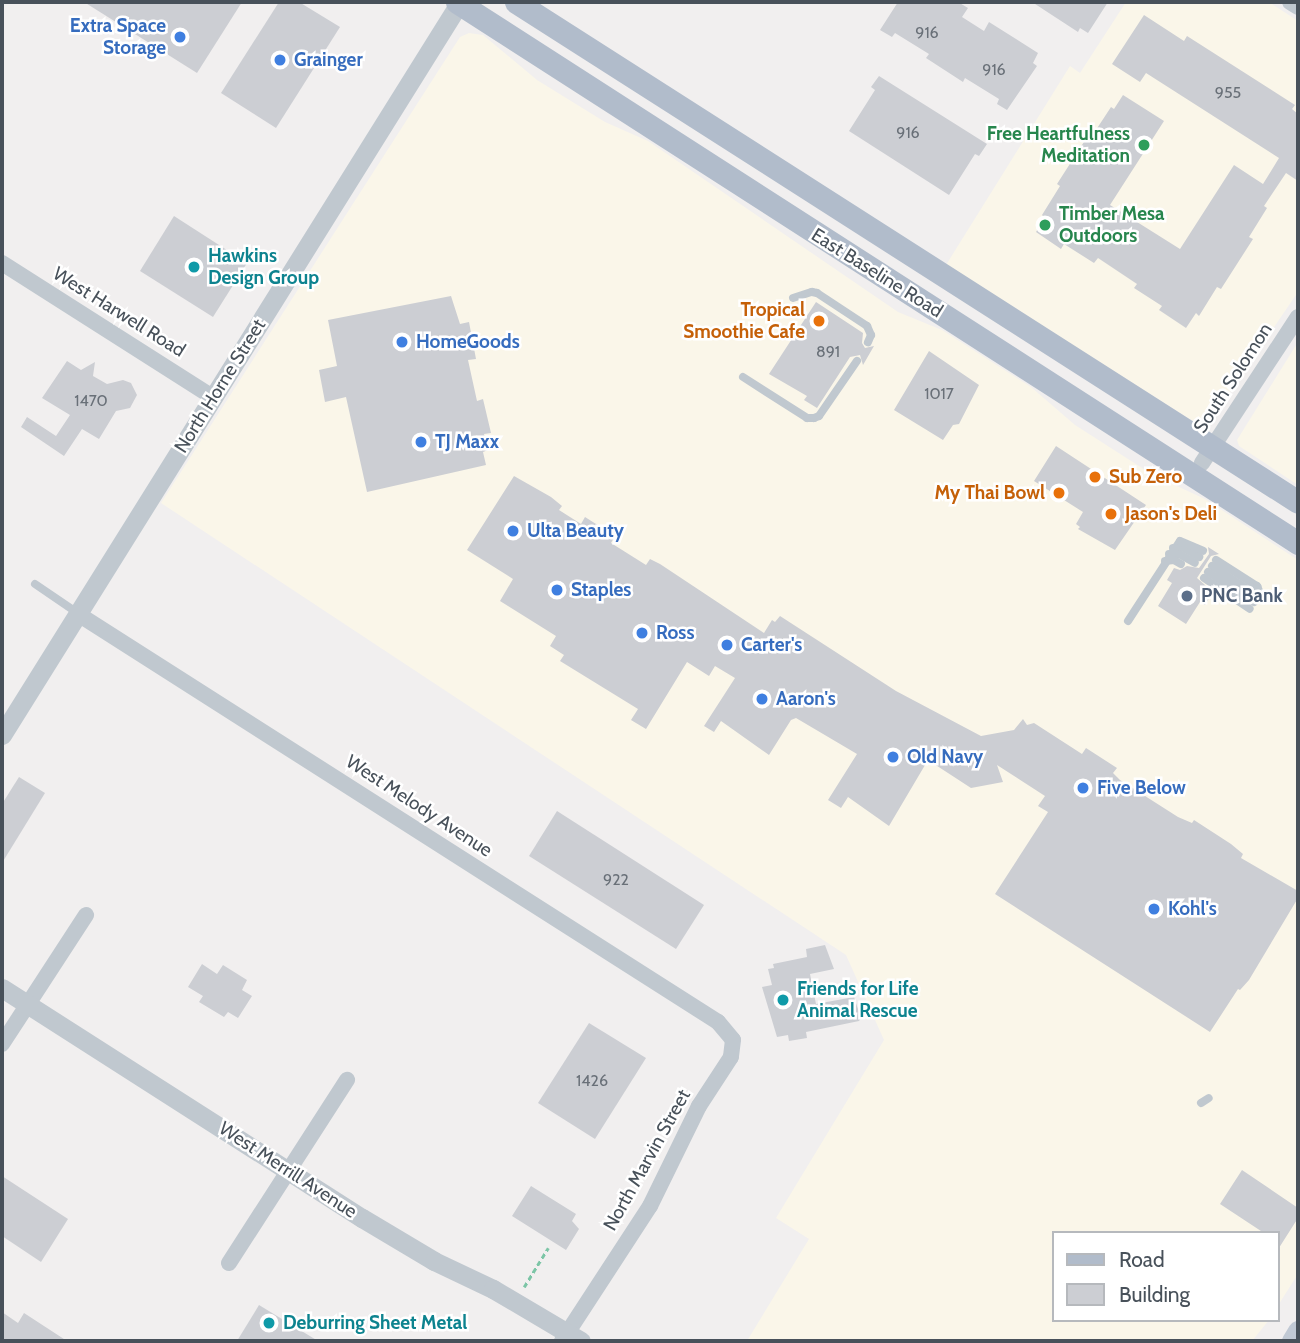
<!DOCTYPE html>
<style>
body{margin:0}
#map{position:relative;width:1300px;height:1343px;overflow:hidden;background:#f1efef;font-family:Cabin,sans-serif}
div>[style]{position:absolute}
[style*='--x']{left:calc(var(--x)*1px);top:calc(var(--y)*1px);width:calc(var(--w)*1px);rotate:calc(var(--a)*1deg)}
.commercial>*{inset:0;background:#faf6e9}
.building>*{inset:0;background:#ccced3}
.path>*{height:2.5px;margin-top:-1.25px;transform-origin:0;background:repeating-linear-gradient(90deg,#7cc5a6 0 5px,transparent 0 8.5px)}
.service>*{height:8px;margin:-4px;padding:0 4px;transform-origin:4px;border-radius:4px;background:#c0c8cf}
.minor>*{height:16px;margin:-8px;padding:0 8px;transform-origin:8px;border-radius:8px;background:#c0c8cf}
.tertiary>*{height:19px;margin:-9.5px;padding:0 9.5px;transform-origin:9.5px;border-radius:9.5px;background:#c0c8cf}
.secondary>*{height:21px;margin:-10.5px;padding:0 10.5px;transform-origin:10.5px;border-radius:10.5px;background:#c1c9d4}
.primary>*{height:23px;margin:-11.5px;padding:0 11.5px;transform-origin:11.5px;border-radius:11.5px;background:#b1bccb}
.dots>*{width:19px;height:19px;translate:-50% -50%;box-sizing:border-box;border:4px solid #fff;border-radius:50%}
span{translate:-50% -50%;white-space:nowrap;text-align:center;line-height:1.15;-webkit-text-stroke:5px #fff;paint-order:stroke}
.number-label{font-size:16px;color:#697078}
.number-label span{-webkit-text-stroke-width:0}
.shop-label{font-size:19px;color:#366cbe;font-weight:700}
.right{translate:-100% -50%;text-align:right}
.left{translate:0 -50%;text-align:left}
.leisure-label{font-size:19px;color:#27864d;font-weight:700}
.culture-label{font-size:19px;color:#0d838f;font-weight:700}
.street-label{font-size:19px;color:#48515a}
.food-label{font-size:19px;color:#c56008;font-weight:700}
.service-label{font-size:19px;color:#4e5e75;font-weight:700}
.frame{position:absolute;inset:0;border:4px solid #48515a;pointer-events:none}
.legend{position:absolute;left:1052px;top:1231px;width:228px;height:91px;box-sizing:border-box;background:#fff;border:2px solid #b6b9bd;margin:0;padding:9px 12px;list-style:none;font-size:21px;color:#48515a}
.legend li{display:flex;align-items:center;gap:14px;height:35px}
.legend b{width:35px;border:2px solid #b6b9bd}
</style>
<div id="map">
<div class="commercial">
<div style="clip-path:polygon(1126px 2px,1269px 2px,1298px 21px,1298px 292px,1210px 421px,1195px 422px,1188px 418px,946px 265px,1070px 66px,1080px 73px)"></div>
<div style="clip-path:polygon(469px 33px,483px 35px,537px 80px,605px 122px,648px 141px,898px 312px,942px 330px,1031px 387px,1075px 425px,1153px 475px,1205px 499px,1298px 560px,1298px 1274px,1277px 1307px,1277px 1233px,1053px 1233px,1053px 1320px,1269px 1320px,1252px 1341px,747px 1341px,809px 1239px,776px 1218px,884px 1040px,846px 955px,161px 503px,460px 37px)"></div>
<div style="clip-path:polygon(1298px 342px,1298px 485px,1239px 446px,1237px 440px)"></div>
</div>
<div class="building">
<div style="clip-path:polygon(84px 2px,242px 2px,197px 73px)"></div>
<div style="clip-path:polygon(279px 2px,299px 2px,340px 27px,276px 128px,221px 93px)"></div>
<div style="clip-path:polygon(898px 2px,958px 2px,968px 8px,962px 17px,984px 31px,989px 22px,1038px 53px,1033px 63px,1037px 66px,1007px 110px,997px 104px,999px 99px,965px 78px,963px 82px,926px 58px,929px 54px,895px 33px,892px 37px,880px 30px)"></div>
<div style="clip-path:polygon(1032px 2px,1108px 2px,1088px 33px,1080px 28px,1078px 32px)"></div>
<div style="clip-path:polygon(1144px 15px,1184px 41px,1187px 36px,1295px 105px,1292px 109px,1298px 114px,1298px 181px,1286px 173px,1264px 206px,1267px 208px,1249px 237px,1253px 239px,1221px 289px,1217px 287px,1199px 316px,1196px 313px,1186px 328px,1159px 310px,1162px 306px,1134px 288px,1137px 284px,1098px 258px,1094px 263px,1064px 244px,1061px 249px,1036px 232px,1045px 218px,1042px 215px,1060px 186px,1057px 184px,1089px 134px,1092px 136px,1111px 107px,1114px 109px,1123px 95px,1164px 121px,1110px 205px,1180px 249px,1234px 165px,1263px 184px,1279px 158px,1146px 73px,1140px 82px,1112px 64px)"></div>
<div style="clip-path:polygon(879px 76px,987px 144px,979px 156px,975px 154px,949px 195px,849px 131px,875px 90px,871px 87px)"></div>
<div style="clip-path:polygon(174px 216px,247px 263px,213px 317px,140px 271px)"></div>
<div style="clip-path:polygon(451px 296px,460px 324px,469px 322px,476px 359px,468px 360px,477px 401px,483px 399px,491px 433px,484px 434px,488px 450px,483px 452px,486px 465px,367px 492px,346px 397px,325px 402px,319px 370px,337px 366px,328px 320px)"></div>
<div style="clip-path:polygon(816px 302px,863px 333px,862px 343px,865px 348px,874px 346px,863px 365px,860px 355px,850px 357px,817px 408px,804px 400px,807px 396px,769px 374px)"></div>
<div style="clip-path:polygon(929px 351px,979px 385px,959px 424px,953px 425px,943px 440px,894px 410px)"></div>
<div style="clip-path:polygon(67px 361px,81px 370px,95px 362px,93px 376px,107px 384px,123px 380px,131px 383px,137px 395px,130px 408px,116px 411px,99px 439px,82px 429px,64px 456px,21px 427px,27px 417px,56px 436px,70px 415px,42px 398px)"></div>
<div style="clip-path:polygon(1056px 446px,1146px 505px,1115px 550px,1078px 529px,1080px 527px,1076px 524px,1083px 512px,1034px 481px)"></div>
<div style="clip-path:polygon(514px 476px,551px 497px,562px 506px,559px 510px,581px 524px,585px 517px,615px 536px,611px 543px,646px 565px,650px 559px,660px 564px,764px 633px,772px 620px,775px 622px,780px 616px,896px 691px,981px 736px,1014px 730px,1023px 719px,1027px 725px,1034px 723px,1082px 754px,1086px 748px,1117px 768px,1113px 773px,1120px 780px,1178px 817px,1192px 823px,1194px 820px,1231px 844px,1243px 854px,1241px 858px,1298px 891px,1298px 898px,1249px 980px,1240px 990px,1238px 989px,1210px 1032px,995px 894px,1048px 812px,1038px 806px,1045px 796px,997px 765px,1003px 782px,971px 788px,928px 760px,889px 826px,848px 797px,841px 808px,828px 800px,857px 754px,796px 718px,791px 720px,769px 755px,721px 721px,714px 732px,704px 726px,735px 678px,715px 666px,709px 676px,687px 662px,646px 729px,631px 720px,638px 709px,560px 661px,564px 655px,550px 646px,556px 636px,500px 601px,513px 579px,467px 550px)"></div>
<div style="clip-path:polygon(1208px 547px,1219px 554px,1211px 556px,1197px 578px,1213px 592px,1205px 605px,1200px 602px,1186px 624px,1158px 606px,1172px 583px,1167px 580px,1174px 568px,1180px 570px,1187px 566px,1199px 568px,1209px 554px)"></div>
<div style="clip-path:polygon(19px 777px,45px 793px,2px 863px,2px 804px)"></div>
<div style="clip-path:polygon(557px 811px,704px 905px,676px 949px,529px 856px)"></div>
<div style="clip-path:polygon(825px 945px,834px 969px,810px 974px,816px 1004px,854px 997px,861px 1018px,859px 1021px,806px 1032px,807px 1038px,789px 1041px,788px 1035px,777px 1037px,762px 987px,772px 985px,768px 969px,774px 968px,773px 964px,807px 957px,806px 949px)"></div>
<div style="clip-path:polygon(202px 964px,217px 974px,223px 965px,247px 980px,242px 990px,252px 996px,238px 1018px,228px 1012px,224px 1017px,199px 1002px,203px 996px,188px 987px)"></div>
<div style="clip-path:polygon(589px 1023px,646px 1058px,595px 1139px,538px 1103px)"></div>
<div style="clip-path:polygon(1242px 1170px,1298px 1208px,1298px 1218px,1277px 1251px,1277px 1233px,1264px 1233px,1220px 1204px)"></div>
<div style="clip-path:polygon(2px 1176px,68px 1219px,41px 1262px,2px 1236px)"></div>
<div style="clip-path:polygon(531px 1186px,576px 1214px,572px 1221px,579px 1229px,566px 1250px,512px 1216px)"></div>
<div style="clip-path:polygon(259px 1305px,318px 1341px,237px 1341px)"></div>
<div style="clip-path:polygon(2px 1312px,18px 1323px,24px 1313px,67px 1341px,2px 1341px)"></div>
</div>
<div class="path">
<div style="--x:524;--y:1287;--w:46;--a:-58.4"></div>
</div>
<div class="service">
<div style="--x:793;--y:298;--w:20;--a:-18"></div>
<div style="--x:812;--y:292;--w:5;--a:11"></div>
<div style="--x:817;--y:293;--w:60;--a:33.4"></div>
<div style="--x:867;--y:326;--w:10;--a:66"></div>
<div style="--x:871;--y:335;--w:8;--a:113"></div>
<div style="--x:743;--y:377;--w:76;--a:32.6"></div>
<div style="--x:807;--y:418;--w:7;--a:0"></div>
<div style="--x:814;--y:418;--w:5;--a:-22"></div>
<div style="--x:819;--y:416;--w:67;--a:-55.4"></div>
<div style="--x:1173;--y:548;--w:9;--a:-6"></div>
<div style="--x:1182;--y:547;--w:20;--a:30"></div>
<div style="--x:1169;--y:554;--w:10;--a:0"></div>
<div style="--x:1179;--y:554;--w:18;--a:29"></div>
<div style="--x:1216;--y:560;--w:49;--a:32.4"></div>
<div style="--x:1257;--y:586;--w:8;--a:67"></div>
<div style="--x:1165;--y:561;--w:9;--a:-6"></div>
<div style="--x:1174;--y:560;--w:8;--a:30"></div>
<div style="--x:1212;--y:566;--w:55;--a:33.1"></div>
<div style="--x:1208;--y:572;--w:55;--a:33.1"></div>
<div style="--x:1204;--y:578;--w:55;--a:34"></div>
<div style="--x:35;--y:584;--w:50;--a:34.3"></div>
<div style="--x:1128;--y:621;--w:95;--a:-57"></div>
<div style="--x:1180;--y:541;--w:25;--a:23"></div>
<div style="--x:1201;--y:1103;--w:9;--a:-32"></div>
</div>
<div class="minor">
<div style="--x:1290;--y:2;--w:9;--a:32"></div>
<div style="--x:2;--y:263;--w:251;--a:32.5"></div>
<div style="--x:1202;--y:463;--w:175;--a:-56.7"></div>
<div style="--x:78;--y:614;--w:759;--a:32.52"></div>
<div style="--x:718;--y:1022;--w:23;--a:50"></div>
<div style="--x:733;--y:1040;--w:17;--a:97"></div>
<div style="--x:731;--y:1057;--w:59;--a:123.1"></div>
<div style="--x:699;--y:1106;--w:111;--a:116.1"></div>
<div style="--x:650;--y:1206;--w:161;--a:123.1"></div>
<div style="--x:2;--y:1044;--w:154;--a:-56.9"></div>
<div style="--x:229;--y:1263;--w:218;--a:-57.2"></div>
</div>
<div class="tertiary">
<div style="--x:2;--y:735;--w:864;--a:-58"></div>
<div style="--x:2;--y:988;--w:427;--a:32.6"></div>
<div style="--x:362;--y:1218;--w:84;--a:30.8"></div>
<div style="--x:434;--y:1261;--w:65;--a:25.4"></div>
<div style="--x:493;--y:1289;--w:102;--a:30.6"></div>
</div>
<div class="secondary">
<div style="--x:1292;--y:1341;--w:12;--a:-59"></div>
</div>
<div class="primary">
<div style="--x:457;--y:2;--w:1000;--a:32.75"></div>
<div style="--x:516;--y:2;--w:928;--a:32.59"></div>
</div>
<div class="dots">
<div style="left:180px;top:37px;background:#3f7fe0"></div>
<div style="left:280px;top:60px;background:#3f7fe0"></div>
<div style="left:1144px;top:145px;background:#2e9e5b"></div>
<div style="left:1045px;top:225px;background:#2e9e5b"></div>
<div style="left:194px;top:267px;background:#0f9aa8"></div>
<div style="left:819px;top:321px;background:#e8710a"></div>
<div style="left:402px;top:342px;background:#3f7fe0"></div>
<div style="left:421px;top:442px;background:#3f7fe0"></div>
<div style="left:1095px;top:477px;background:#e8710a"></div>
<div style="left:1059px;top:493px;background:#e8710a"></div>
<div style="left:1111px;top:514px;background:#e8710a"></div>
<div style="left:513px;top:531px;background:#3f7fe0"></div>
<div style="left:557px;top:590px;background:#3f7fe0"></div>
<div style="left:1187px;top:596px;background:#5c6f8a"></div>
<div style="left:642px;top:633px;background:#3f7fe0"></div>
<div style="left:727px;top:645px;background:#3f7fe0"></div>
<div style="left:762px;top:699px;background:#3f7fe0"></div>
<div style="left:893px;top:757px;background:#3f7fe0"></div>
<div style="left:1083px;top:788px;background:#3f7fe0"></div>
<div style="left:1154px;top:909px;background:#3f7fe0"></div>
<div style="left:783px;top:1000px;background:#0f9aa8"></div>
<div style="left:269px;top:1323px;background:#0f9aa8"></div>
</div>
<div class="number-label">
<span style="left:927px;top:33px">916</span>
<span style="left:994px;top:70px">916</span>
<span style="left:1228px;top:93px">955</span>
<span style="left:908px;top:133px">916</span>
<span style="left:828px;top:352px">891</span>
<span style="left:939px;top:394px">1017</span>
<span style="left:91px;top:401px">1470</span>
<span style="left:616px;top:880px">922</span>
<span style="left:592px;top:1081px">1426</span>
</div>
<div class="shop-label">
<span class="right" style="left:166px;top:37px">Extra Space<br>Storage</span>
<span class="left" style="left:294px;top:60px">Grainger</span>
<span class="left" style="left:416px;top:342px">HomeGoods</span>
<span class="left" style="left:435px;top:442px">TJ Maxx</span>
<span class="left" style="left:527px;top:531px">Ulta Beauty</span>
<span class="left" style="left:571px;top:590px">Staples</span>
<span class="left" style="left:656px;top:633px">Ross</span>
<span class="left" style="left:741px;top:645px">Carter's</span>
<span class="left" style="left:776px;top:699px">Aaron's</span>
<span class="left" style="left:907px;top:757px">Old Navy</span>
<span class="left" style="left:1097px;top:788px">Five Below</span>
<span class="left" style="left:1168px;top:909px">Kohl's</span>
</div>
<div class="leisure-label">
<span class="right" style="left:1130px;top:145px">Free Heartfulness<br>Meditation</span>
<span class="left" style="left:1059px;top:225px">Timber Mesa<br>Outdoors</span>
</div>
<div class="culture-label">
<span class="left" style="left:208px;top:267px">Hawkins<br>Design Group</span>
<span class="left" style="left:797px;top:1000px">Friends for Life<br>Animal Rescue</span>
<span class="left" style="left:283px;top:1323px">Deburring Sheet Metal</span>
</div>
<div class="street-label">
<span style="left:877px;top:273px;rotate:32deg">East Baseline Road</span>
<span style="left:119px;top:312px;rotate:32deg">West Harwell Road</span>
<span style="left:1233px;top:378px;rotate:-57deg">South Solomon</span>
<span style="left:220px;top:386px;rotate:-58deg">North Horne Street</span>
<span style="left:419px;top:806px;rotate:33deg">West Melody Avenue</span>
<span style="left:647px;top:1160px;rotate:-61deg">North Marvin Street</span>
<span style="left:288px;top:1170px;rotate:33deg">West Merrill Avenue</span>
</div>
<div class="food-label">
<span class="right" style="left:805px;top:321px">Tropical<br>Smoothie Cafe</span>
<span class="left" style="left:1109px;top:477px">Sub Zero</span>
<span class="right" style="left:1045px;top:493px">My Thai Bowl</span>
<span class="left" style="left:1125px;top:514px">Jason's Deli</span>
</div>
<div class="service-label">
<span class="left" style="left:1201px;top:596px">PNC Bank</span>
</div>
<div class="frame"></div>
<ul class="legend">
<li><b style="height:9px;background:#b1bccb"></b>Road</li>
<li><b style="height:19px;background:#ccced3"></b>Building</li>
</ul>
</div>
